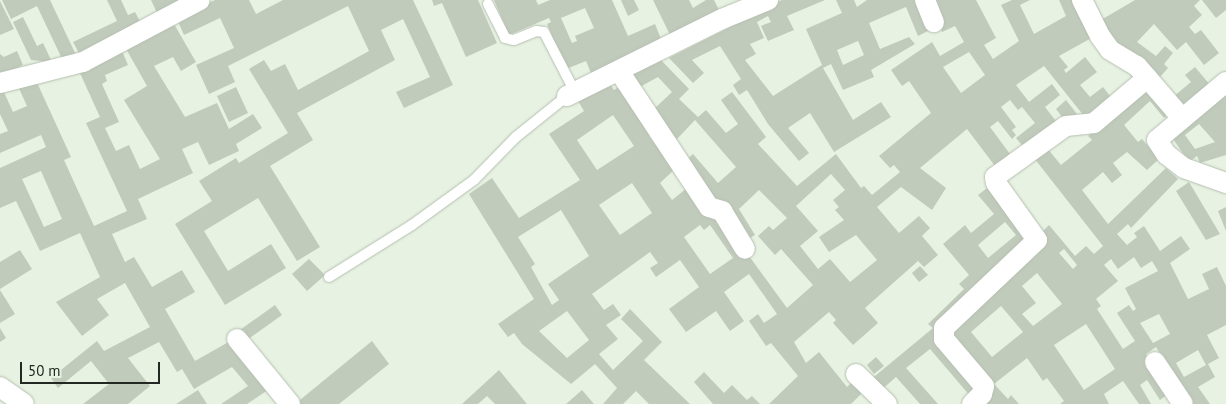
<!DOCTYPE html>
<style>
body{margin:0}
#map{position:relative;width:1226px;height:404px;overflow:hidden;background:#e7f2e2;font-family:"PT Sans",sans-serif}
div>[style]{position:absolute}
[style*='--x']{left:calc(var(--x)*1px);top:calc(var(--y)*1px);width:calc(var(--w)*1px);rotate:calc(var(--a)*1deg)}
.building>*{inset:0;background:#c1cbbc}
.roads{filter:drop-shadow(0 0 1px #b5bfb0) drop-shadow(0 0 1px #b5bfb0)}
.lane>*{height:10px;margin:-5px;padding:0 5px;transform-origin:5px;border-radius:5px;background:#fff}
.street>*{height:20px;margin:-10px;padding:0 10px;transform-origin:10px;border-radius:10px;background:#fff}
span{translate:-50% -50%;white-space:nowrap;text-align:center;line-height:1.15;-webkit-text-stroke:5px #e7f2e2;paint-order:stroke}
.scale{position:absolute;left:20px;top:362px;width:140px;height:22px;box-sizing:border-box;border:2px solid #242822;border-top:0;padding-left:6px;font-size:15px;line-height:18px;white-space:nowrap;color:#242822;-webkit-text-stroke:4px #e7f2e2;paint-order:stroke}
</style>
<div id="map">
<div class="building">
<div style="clip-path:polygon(2px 0,50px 0,77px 57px,64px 63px,37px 6px,11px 19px)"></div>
<div style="clip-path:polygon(107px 0,121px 0,128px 15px,135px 12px,143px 27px,81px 57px,73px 42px,117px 21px)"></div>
<div style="clip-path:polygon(151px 0,190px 0,158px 15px)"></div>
<div style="clip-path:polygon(215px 0,249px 0,256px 14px,283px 0,413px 0,453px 85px,404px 108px,396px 92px,430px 77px,403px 19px,381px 30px,395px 60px,297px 113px,313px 140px,270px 166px,320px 247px,297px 261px,258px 198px,204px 231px,228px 271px,271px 244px,286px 268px,225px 305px,175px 224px,212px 201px,199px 181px,236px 158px,239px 163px,288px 133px,249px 69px,264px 60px,271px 71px,285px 64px,298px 90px,369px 51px,348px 6px,228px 66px,235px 82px,209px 94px,196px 65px,234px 48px,220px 18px,184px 35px,176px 17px)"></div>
<div style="clip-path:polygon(432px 0,478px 0,497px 43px,466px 57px,442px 3px,434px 6px)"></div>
<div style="clip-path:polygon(evenodd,494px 0,536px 0,538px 5px,550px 0,612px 0,628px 36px,655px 24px,661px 39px,591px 73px,586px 61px,566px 69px,547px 24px,551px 22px,549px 18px,509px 35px,494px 0,585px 8px,594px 28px,575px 36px,577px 41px,572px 43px,561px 18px,585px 8px)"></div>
<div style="clip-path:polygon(621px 0,634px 0,639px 10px,628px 16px)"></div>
<div style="clip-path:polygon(653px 0,689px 0,693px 8px,706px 0,714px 0,721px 14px,671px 37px)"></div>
<div style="clip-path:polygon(evenodd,782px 0,825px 0,787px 16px,794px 30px,768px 41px,761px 26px,771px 22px,768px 16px,757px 22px,764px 38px,750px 44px,756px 54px,745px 60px,773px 96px,822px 65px,806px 29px,842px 13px,836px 0,854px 0,857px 7px,867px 0,916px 0,928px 31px,918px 36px,906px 7px,869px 23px,880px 49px,909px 37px,915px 44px,871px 70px,874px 77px,843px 90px,831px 64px,823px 68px,853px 120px,881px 102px,891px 117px,834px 152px,810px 113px,788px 128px,809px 153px,799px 161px,768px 124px,747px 90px,739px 95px,733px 85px,741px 79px,720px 46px,692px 60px,704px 73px,693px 83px,669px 58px,740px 22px,739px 18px,782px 0,858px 41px,864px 55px,843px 65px,837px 50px,858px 41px)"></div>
<div style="clip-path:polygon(evenodd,928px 0,976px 0,996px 38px,984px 45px,993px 59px,1019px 41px,1001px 5px,1012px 0,1030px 0,1020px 5px,1034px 34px,1066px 16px,1059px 0,1078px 0,1095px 36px,1059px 56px,1068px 67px,1064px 70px,1066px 73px,1085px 57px,1097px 72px,1080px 85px,1090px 97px,1103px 87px,1114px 101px,1088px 121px,1044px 66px,1016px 85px,1029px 102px,1052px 84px,1060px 95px,1045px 107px,1059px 125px,1026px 150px,1016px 138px,1035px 123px,1022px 107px,1018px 110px,1010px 100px,1001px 107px,1016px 127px,1012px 130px,1016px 135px,1012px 139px,998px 121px,990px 127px,1010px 154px,995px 166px,967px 129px,920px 168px,946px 188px,932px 210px,901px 187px,877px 207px,899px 233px,919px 216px,930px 228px,922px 236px,938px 255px,924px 267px,918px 261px,865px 308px,878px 323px,853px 345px,833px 323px,836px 320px,829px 312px,794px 342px,806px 363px,819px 352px,847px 387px,854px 380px,865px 390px,851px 404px,769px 404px,798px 376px,771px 343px,766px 346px,749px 321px,758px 314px,764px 323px,777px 314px,749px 274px,724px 292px,744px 321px,730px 331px,716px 311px,686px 332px,669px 309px,699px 287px,680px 260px,656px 277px,650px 268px,658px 263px,650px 252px,592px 294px,604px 310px,613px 304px,621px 315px,606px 325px,618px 339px,599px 354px,613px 370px,643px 341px,621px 319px,630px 309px,662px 342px,644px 360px,690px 404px,649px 404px,636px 391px,623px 404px,603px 404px,617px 388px,595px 364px,571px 384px,522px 344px,514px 333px,508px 337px,498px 324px,534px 299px,469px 194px,492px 178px,519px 218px,580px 180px,549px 134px,584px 111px,578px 101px,609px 82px,614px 90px,620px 86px,652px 134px,649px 136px,675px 169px,660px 183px,672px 200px,687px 188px,713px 219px,719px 215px,787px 308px,813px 285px,781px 249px,775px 255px,758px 236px,769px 226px,773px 230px,787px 218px,759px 190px,739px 209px,755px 235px,743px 242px,683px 163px,693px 154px,718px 183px,736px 167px,695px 120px,677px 139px,653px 110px,672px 92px,658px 77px,638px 88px,630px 73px,658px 57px,689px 89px,679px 99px,698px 117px,706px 110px,726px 133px,738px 124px,721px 100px,732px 92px,766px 137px,758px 144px,797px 186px,836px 154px,861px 188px,864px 186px,872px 195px,900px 172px,894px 165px,890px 168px,879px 156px,931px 113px,909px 81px,902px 86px,891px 70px,932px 42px,940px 56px,964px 42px,955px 26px,942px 32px,928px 0,969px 52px,985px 75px,961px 93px,943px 67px,969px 52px,928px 0,613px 115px,634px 146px,597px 170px,577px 140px,613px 115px,928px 0,831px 174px,845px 190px,833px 200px,839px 207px,835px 210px,844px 220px,819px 237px,829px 252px,856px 235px,877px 260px,850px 282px,830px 259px,818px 269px,800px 246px,818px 231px,796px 206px,831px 174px,928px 0,632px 183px,652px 213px,620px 235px,599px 205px,632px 183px,928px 0,561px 210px,589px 256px,548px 284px,559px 300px,552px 305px,531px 267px,535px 264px,518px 237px,561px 210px,928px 0,700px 225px,704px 230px,710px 225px,733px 258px,710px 274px,684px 237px,700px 225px,928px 0,567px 311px,589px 340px,567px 358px,539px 331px,567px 311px)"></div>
<div style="clip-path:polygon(1135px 0,1200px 0,1194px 6px,1202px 15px,1189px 27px,1195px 34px,1201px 30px,1219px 53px,1204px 65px,1186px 42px,1177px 50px,1154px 24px,1137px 42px,1156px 56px,1165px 46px,1173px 53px,1164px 64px,1168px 68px,1160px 77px,1127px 52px,1109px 34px,1101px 20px)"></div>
<div style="clip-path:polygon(1202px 0,1226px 0,1226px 10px,1216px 18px)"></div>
<div style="clip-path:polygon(0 1px,14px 29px,0 35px)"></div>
<div style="clip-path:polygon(23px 17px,37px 46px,43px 43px,52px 62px,31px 60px,13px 22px)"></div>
<div style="clip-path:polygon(evenodd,174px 24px,196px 62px,181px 71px,173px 57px,154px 66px,185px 117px,217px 103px,229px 129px,253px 114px,262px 128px,236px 144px,239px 151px,209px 165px,198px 142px,182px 149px,193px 173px,138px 199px,147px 219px,112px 234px,125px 262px,134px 257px,152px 287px,182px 270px,195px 292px,165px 309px,195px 361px,232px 340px,271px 388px,247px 404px,221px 404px,248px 386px,232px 367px,194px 389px,182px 369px,177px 372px,159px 342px,128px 358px,150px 386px,128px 404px,83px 404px,109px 384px,91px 361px,58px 388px,51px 378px,97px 341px,104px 351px,150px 327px,125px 283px,97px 299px,109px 315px,82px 336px,56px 302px,100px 277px,80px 233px,40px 251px,16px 201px,0 208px,0 168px,46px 147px,41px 135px,0 153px,0 134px,8px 131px,0 114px,0 91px,3px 90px,13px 112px,27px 106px,17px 84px,34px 76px,71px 157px,64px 160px,94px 226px,127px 211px,86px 123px,100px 117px,79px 71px,122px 51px,128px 65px,105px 75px,107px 81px,102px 84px,119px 122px,105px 128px,116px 151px,129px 145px,140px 169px,160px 159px,124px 100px,147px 86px,125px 47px,174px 24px,41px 171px,62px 219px,44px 227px,22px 179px,41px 171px)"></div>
<div style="clip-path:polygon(17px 51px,23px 65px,0 76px,0 54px,4px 57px)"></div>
<div style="clip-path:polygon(1195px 67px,1211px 86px,1183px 109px,1173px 97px,1191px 82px,1185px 75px)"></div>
<div style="clip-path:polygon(evenodd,1146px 83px,1171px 112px,1164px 118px,1150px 101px,1124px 125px,1138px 142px,1142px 139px,1159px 159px,1147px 170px,1127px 152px,1113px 163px,1122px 175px,1112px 183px,1103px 172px,1082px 190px,1108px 224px,1166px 168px,1178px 179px,1131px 228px,1128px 224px,1117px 234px,1127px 245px,1137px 237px,1134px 233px,1144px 226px,1160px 251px,1181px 236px,1190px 249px,1170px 263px,1188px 299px,1209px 289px,1202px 274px,1217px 267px,1226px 286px,1226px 325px,1207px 335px,1219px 358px,1208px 364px,1215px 377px,1198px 387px,1210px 404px,1190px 404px,1156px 347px,1146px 354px,1171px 392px,1160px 400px,1147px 380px,1140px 385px,1151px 404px,1139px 404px,1123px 381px,1104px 394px,1109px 404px,1060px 404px,1064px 401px,1047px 378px,1043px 381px,1027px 358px,994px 384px,1008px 399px,1011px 395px,1019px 404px,974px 404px,991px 386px,946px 329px,1049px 225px,1075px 256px,1086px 246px,1094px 254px,1103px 246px,1034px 158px,1047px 148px,1061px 165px,1092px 140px,1088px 136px,1146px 83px,1064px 249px,1077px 265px,1073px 269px,1059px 253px,1064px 249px,1146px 83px,1134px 257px,1141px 268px,1152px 261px,1158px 271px,1125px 288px,1136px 309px,1133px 311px,1129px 305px,1117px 313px,1135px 341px,1123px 349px,1097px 309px,1101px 306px,1096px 299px,1118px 281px,1104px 265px,1111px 259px,1118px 269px,1134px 257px,1146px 83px,1037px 273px,1062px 304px,1033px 326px,1022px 314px,1036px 303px,1022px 286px,1037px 273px,1146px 83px,1001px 306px,1023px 332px,992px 357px,971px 332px,1001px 306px,1146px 83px,1159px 314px,1170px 334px,1153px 343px,1140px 323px,1159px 314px,1146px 83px,1086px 324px,1115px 369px,1084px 390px,1054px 345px,1086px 324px,1146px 83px,1198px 350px,1206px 365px,1184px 377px,1176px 363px,1198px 350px)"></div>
<div style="clip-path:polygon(236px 87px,248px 113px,229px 122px,217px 96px)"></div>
<div style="clip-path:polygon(evenodd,1226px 92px,1226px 155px,1200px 163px,1197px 156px,1189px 162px,1171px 136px,1226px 92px,1199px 124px,1215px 142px,1195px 149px,1185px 135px,1199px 124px)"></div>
<div style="clip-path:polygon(1066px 100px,1077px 114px,1066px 122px,1056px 109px)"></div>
<div style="clip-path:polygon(1189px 182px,1220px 234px,1206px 240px,1176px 191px)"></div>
<div style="clip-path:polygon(evenodd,991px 185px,1036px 241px,937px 332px,983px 387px,971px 397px,930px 349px,906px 368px,938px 404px,920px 404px,896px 377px,879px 392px,869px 381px,933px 328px,928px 324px,964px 289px,959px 284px,969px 275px,943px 244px,965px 225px,971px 233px,994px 214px,978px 195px,991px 185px,1005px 222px,1016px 235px,988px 258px,978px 245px,1005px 222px)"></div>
<div style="clip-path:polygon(1226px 207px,1226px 231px,1218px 211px)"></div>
<div style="clip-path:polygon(20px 250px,32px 269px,0 289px,0 262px)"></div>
<div style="clip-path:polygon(309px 259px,325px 275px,307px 291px,292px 274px)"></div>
<div style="clip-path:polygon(920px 266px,928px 275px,919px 282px,912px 273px)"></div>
<div style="clip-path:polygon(0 290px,15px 314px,0 323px)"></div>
<div style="clip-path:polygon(275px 305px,282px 315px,244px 342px,237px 332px)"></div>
<div style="clip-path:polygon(0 328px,6px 338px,0 342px)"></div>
<div style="clip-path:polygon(372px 341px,389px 364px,339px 404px,295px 404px)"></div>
<div style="clip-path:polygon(876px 357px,884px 366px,874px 374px,867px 365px)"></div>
<div style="clip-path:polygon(499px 370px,527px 404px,495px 404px,487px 396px,478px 404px,462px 404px)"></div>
<div style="clip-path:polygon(704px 372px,724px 393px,732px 385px,747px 400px,752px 396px,760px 404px,713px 404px,694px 382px)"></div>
<div style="clip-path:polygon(198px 390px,207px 404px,176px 404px)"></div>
<div style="clip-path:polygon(582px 390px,594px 404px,566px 404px)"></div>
</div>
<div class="roads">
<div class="lane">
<div style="--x:488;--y:4;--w:38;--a:63"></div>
<div style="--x:505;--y:38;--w:9;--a:13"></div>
<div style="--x:514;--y:40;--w:24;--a:-22"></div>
<div style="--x:536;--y:31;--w:8;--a:7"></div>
<div style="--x:544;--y:32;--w:68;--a:62.7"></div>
<div style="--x:329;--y:277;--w:98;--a:-32.1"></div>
<div style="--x:412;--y:225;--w:77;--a:-36"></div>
<div style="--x:474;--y:180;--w:60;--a:-45.7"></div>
<div style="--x:516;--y:137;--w:65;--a:-38.8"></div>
</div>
<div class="street">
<div style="--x:925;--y:0;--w:24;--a:68"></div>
<div style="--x:1082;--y:0;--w:40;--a:63.4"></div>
<div style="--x:1100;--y:36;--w:17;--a:54"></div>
<div style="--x:1110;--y:50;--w:31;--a:31"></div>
<div style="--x:1137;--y:66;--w:67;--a:49.2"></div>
<div style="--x:619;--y:71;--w:163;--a:56.5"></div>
<div style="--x:709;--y:207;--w:14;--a:17"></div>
<div style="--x:722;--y:211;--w:44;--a:58.8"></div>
<div style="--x:1226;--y:82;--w:90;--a:140"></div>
<div style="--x:1157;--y:140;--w:17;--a:57"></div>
<div style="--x:1166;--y:154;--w:23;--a:38"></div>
<div style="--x:1184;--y:168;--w:45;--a:19.7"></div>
<div style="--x:0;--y:83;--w:86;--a:-14.2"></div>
<div style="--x:83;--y:62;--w:132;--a:-27.9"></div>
<div style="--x:567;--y:96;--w:173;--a:-26.4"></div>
<div style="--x:722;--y:19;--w:50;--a:-22.4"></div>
<div style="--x:237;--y:339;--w:84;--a:50.8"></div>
<div style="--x:1155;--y:362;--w:50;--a:56.3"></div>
<div style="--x:856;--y:374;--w:43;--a:44.1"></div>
<div style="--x:0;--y:387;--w:29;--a:35"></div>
<div style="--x:972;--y:404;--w:14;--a:-45"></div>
<div style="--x:982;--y:394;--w:8;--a:-76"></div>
<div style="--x:984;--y:386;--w:62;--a:-130.4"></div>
<div style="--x:944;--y:339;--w:11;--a:-90"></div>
<div style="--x:944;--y:328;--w:128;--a:-43.4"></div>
<div style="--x:1037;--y:240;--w:70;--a:-125.7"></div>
<div style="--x:996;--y:183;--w:6;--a:-99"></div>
<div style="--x:995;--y:177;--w:87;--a:-35.7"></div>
<div style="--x:1066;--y:126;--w:28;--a:-6"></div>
<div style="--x:1094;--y:123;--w:70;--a:-40.3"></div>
</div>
</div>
<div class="scale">50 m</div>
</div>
